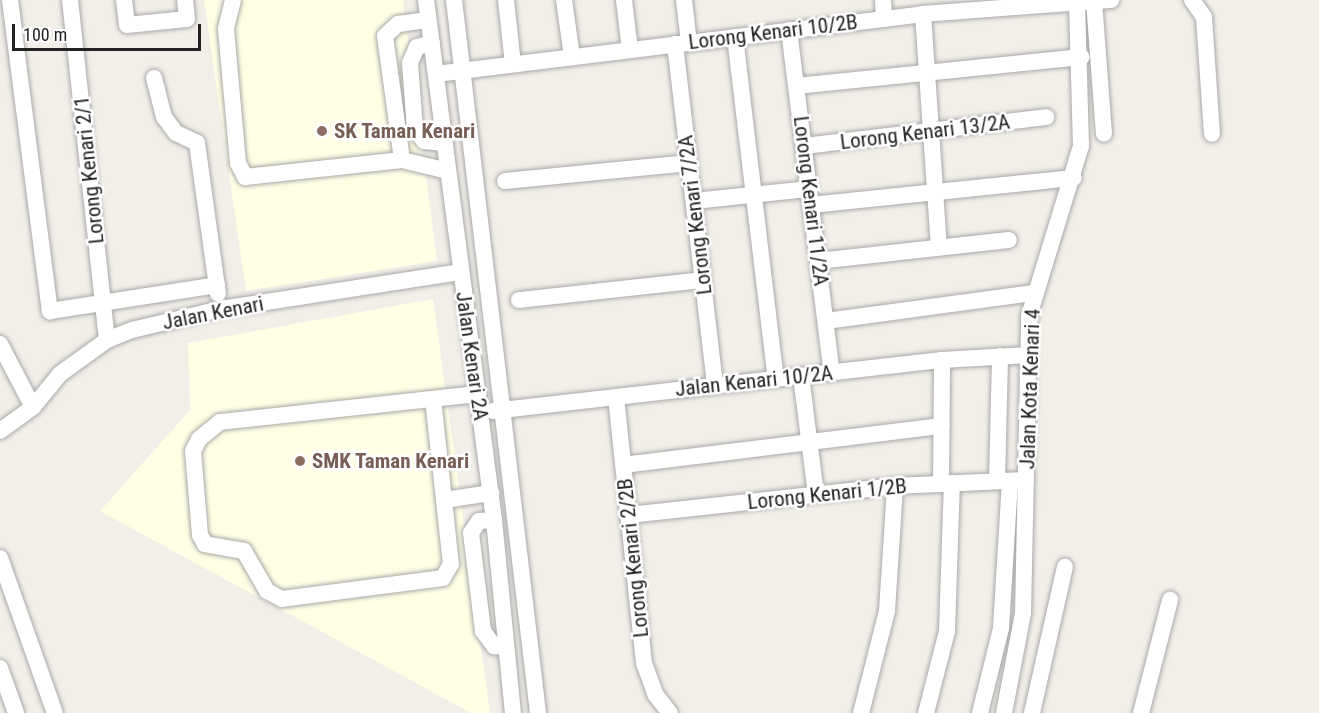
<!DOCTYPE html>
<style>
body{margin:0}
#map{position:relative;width:1319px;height:713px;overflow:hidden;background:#f2efe9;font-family:"Roboto Condensed",sans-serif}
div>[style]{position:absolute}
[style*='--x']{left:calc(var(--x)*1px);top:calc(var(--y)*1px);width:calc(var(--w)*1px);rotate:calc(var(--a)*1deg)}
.education>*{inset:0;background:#ffffe5}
.roads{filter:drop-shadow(0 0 2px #a9a9a9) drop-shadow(0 0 2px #a9a9a9)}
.minor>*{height:16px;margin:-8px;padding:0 8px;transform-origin:8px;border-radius:8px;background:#fff}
.dots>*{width:16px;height:16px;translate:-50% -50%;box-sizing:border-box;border:3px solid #fff;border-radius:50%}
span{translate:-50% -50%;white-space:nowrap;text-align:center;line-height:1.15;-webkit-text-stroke:5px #fff;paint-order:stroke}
.street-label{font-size:21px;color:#222}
.education-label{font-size:21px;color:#785e54;font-weight:700}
.left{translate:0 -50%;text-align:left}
.scale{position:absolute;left:12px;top:24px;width:189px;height:27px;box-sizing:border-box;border:3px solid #222;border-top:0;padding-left:8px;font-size:18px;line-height:21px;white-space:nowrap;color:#222;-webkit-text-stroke:4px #fff;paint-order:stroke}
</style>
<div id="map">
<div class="education">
<div style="clip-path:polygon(204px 0,403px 0,437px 261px,246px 291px)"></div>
<div style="clip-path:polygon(433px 299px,490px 713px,471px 713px,100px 511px,190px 410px,188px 343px)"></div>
</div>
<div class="roads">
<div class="minor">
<div style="--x:10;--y:0;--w:314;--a:82.7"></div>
<div style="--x:50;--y:311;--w:169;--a:-8.8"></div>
<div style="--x:70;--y:0;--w:342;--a:83.8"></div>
<div style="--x:124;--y:0;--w:25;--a:83"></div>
<div style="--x:127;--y:25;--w:60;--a:-5.7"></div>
<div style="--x:187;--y:19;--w:19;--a:-96"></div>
<div style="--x:233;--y:0;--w:30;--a:104"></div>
<div style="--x:226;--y:29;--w:135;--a:84.9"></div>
<div style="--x:238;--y:163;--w:16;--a:63"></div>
<div style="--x:245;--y:177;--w:158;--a:-6.2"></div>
<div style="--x:402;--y:160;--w:47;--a:13.4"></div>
<div style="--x:426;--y:0;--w:524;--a:82.55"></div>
<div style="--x:494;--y:520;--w:194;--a:84.4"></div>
<div style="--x:454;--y:0;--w:718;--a:83.28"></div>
<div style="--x:506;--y:0;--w:64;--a:83.8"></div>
<div style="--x:564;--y:0;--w:58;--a:82"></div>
<div style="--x:624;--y:0;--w:50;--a:83.2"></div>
<div style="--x:684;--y:0;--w:43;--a:83.4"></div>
<div style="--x:883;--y:0;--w:19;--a:87"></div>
<div style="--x:1192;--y:0;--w:21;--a:55"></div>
<div style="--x:1204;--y:17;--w:117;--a:86.1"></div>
<div style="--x:1094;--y:1;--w:133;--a:85.7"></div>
<div style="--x:923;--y:14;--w:234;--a:86.1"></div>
<div style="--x:789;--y:30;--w:346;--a:82.9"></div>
<div style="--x:735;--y:37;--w:344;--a:83.2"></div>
<div style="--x:432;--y:43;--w:16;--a:165"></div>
<div style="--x:417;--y:47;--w:17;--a:114"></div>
<div style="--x:410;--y:63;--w:66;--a:85.7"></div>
<div style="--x:415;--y:129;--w:15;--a:53"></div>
<div style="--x:424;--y:141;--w:20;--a:6"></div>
<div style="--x:675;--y:44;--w:344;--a:83.3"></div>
<div style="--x:436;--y:74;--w:491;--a:-7"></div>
<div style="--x:923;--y:14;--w:189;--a:-4.3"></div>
<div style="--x:154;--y:78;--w:40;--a:75.6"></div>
<div style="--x:164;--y:117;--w:20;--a:53"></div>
<div style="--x:176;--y:133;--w:23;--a:25"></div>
<div style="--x:197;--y:143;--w:152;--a:82.1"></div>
<div style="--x:796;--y:86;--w:287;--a:-5.8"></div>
<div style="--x:804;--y:146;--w:244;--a:-6.8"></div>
<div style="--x:402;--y:160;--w:125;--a:-97.8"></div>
<div style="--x:385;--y:36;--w:18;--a:-43"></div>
<div style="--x:398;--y:24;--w:30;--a:-8"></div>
<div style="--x:505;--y:181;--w:185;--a:-5.6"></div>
<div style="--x:694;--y:201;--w:116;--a:-6"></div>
<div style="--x:811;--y:205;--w:264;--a:-5.9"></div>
<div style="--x:818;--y:261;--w:192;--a:-6.3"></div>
<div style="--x:519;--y:300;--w:185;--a:-6.2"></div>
<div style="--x:826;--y:321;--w:210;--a:-7.7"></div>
<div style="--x:0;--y:344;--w:71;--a:62.4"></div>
<div style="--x:801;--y:376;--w:119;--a:82.8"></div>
<div style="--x:616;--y:397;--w:267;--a:84"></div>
<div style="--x:644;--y:663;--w:33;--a:70"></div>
<div style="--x:655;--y:694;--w:24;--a:52"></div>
<div style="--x:433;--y:399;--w:166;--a:83.8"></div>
<div style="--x:451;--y:564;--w:16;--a:120"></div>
<div style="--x:443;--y:578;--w:162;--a:172.6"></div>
<div style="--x:282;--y:599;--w:17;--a:-152"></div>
<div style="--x:267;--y:591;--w:46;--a:-119.9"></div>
<div style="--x:244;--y:551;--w:40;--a:-170"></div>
<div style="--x:205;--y:544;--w:10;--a:-119"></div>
<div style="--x:200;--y:535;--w:84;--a:-94.8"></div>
<div style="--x:193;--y:451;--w:13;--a:-63"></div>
<div style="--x:199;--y:439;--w:27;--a:-39"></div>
<div style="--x:220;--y:422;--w:260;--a:-6.2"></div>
<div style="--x:493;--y:411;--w:452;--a:-6.5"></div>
<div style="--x:942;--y:360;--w:87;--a:-3.3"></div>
<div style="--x:0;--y:431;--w:41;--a:-36"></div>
<div style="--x:33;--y:407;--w:43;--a:-50.7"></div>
<div style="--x:60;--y:374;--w:58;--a:-35.9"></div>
<div style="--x:107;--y:340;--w:27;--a:-22"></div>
<div style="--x:132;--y:330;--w:91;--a:-13.3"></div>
<div style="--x:221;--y:309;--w:243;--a:-8.8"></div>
<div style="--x:623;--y:465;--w:321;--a:-7"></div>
<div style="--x:997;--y:481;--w:125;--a:-88.6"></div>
<div style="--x:941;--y:484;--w:124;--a:-89.5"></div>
<div style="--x:444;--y:500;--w:48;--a:-8.5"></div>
<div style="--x:629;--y:515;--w:268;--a:-6.2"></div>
<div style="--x:895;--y:486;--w:131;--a:-2.6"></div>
<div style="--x:494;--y:520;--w:15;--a:176"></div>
<div style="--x:479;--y:521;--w:14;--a:124"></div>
<div style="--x:471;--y:533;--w:99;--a:83"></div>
<div style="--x:483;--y:631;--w:19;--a:54"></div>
<div style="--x:494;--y:646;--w:12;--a:5"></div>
<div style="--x:0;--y:558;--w:164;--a:70.5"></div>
<div style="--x:0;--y:668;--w:48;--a:70.4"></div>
<div style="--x:861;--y:713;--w:105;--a:-75.7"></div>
<div style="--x:887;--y:611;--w:125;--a:-86.3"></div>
<div style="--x:926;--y:713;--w:85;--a:-75.6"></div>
<div style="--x:947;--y:631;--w:148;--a:-88.1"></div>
<div style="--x:980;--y:713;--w:88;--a:-76.1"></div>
<div style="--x:1001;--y:628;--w:147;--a:-86.5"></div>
<div style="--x:1004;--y:713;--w:102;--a:-79.2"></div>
<div style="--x:1023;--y:613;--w:297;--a:-88.8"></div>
<div style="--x:1029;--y:316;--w:178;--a:-73"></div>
<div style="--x:1081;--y:146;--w:146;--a:-91.6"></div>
<div style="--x:1032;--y:713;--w:150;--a:-77.3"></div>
<div style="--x:1141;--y:713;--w:117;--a:-75.6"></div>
</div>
</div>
<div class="dots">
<div style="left:322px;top:131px;background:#8d6e63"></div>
<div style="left:300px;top:461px;background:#8d6e63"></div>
</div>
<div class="street-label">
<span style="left:773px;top:32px;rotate:-7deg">Lorong Kenari 10/2B</span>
<span style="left:925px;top:132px;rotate:-7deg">Lorong Kenari 13/2A</span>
<span style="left:89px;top:170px;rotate:-96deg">Lorong Kenari 2/1</span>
<span style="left:811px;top:201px;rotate:83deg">Lorong Kenari 11/2A</span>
<span style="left:695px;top:215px;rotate:-97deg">Lorong Kenari 7/2A</span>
<span style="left:213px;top:313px;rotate:-11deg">Jalan Kenari</span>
<span style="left:472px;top:356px;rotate:82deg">Jalan Kenari 2A</span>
<span style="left:754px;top:381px;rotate:-6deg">Jalan Kenari 10/2A</span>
<span style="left:1030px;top:389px;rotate:-88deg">Jalan Kota Kenari 4</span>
<span style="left:827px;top:494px;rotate:-6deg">Lorong Kenari 1/2B</span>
<span style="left:633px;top:558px;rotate:-96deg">Lorong Kenari 2/2B</span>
</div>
<div class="education-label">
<span class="left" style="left:334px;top:131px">SK Taman Kenari</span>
<span class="left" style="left:312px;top:461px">SMK Taman Kenari</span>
</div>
<div class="scale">100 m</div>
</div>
